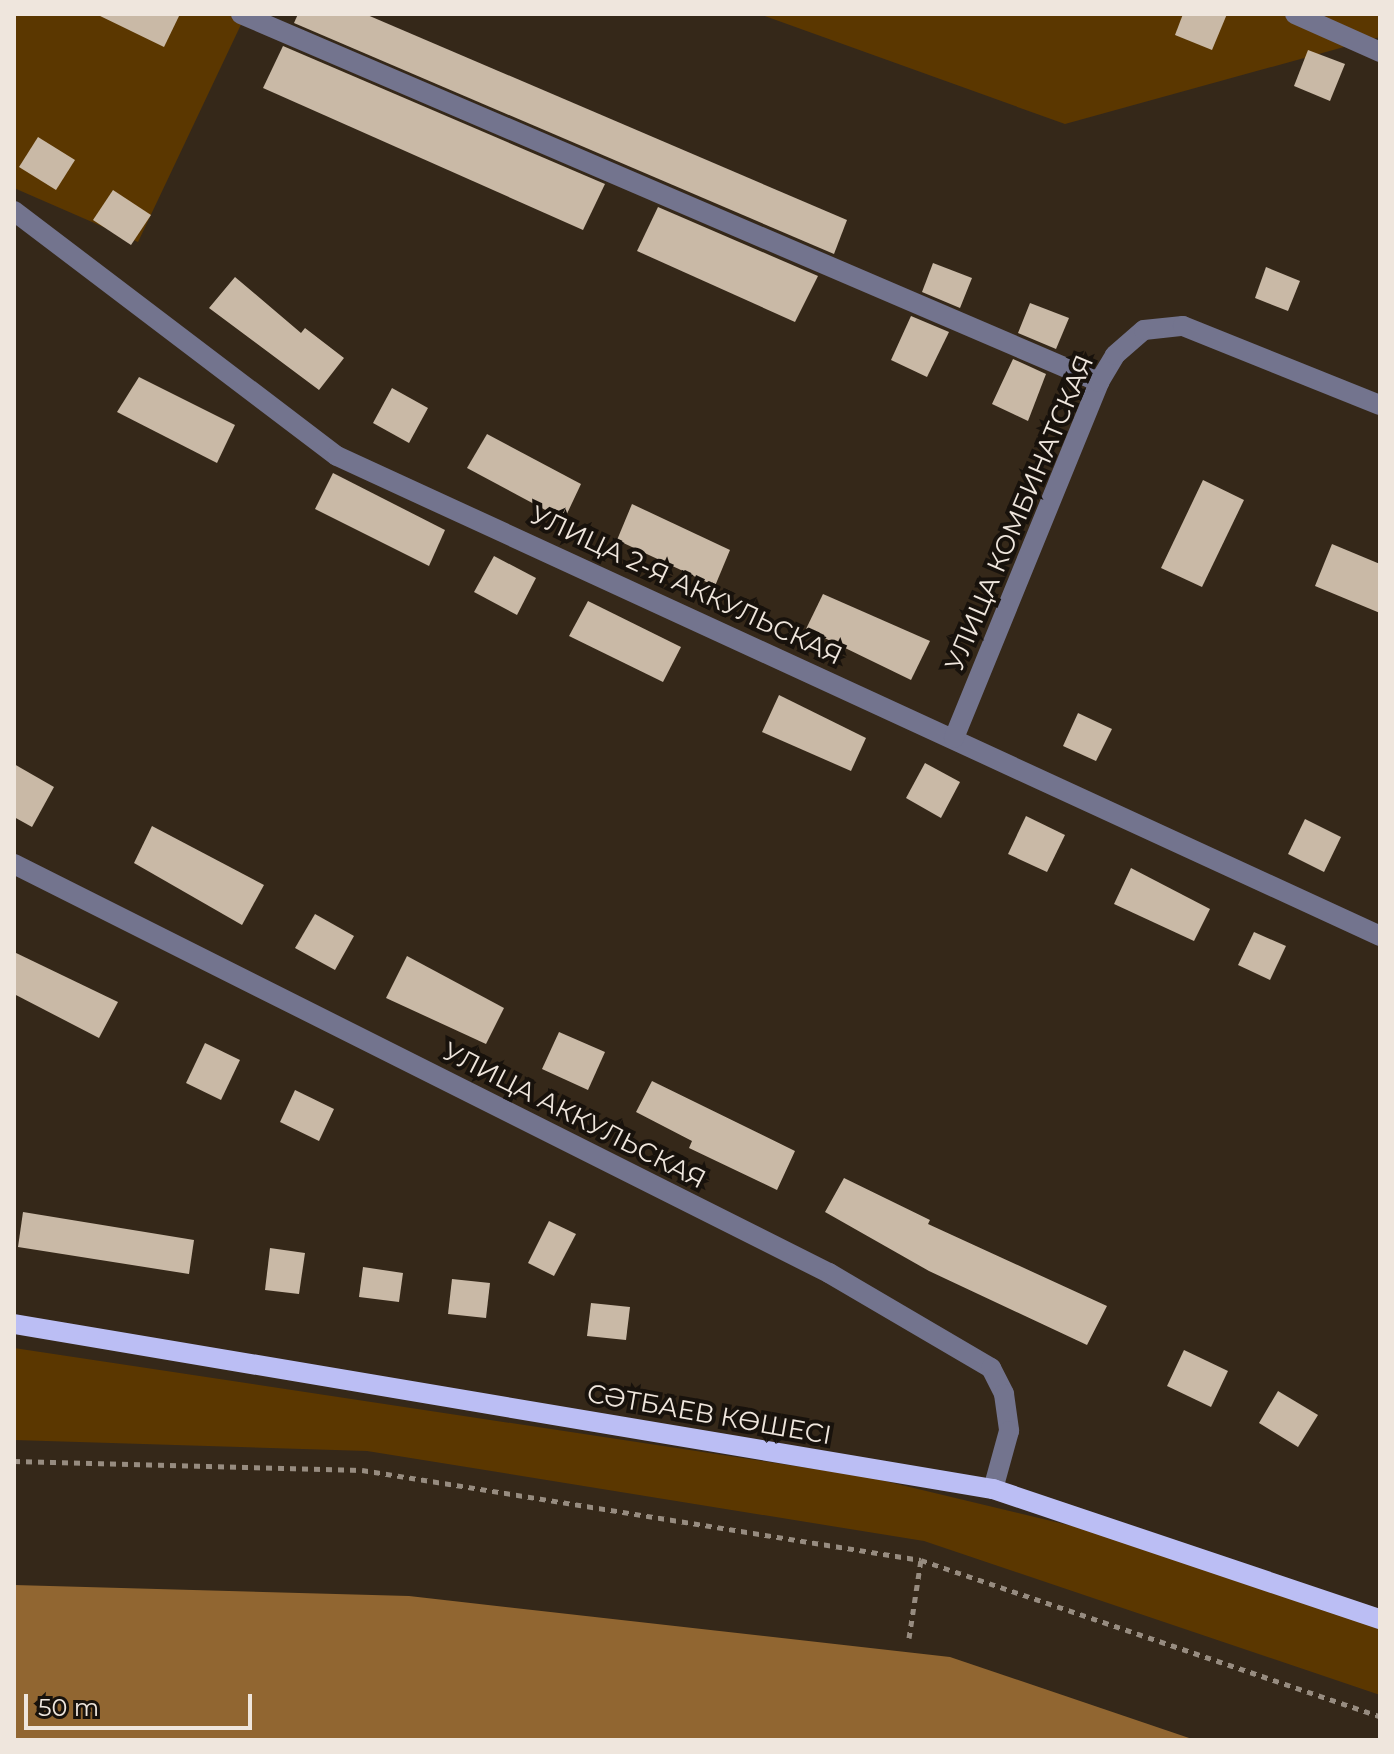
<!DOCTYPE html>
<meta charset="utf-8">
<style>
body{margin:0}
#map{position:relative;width:1394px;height:1754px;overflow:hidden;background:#352819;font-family:Montserrat,sans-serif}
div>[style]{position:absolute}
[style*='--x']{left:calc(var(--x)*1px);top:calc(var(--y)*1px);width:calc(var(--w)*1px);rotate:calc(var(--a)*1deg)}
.green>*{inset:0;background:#5b3700}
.water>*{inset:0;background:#916631}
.building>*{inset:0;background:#c9b9a6}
.path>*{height:5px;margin-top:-2.5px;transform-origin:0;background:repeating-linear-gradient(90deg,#978c80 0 6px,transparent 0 12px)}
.minor>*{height:20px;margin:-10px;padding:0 10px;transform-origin:10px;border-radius:10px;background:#73748e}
.major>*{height:20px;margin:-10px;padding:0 10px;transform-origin:10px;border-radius:10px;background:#bbbef4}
span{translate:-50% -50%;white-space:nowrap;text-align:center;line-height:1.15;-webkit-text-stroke:8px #18120c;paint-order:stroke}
.street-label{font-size:26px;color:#efe6dd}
.frame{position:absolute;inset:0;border:16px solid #efe6dd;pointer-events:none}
.scale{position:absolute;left:24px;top:1694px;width:228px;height:36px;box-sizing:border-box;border:4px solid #efe6dd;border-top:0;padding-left:10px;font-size:24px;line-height:28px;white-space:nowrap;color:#efe6dd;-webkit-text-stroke:6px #18120c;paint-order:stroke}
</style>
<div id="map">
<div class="green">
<div style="clip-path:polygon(14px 14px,246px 14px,138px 242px,14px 188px)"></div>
<div style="clip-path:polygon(759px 14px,1380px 14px,1380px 37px,1065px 124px)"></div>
<div style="clip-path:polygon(14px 1348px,868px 1477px,1210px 1559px,1380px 1622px,1380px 1695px,924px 1541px,367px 1451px,14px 1440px)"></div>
</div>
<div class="water">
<div style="clip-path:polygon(14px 1585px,409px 1596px,950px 1657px,1195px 1740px,14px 1740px)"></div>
</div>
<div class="building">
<div style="clip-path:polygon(96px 14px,180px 14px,164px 47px)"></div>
<div style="clip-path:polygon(298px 14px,365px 14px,847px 220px,834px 254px,294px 23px)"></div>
<div style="clip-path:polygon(1183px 14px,1227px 14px,1212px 50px,1175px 35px)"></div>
<div style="clip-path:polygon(283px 46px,605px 184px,583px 230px,263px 88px)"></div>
<div style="clip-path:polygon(1308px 50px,1345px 64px,1330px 101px,1294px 86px)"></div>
<div style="clip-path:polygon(38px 137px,75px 160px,56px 190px,19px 167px)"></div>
<div style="clip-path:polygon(113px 190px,151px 215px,131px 245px,93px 220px)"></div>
<div style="clip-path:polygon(658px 207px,818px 276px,795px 322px,637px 251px)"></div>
<div style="clip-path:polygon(933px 263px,972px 278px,960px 308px,922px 292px)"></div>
<div style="clip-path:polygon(1266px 267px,1300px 281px,1288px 311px,1255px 298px)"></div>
<div style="clip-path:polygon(235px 277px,301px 333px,305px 328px,344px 358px,319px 390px,209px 308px)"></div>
<div style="clip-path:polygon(1030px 303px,1069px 318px,1056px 349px,1018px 333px)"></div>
<div style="clip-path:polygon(911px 316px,949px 332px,927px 377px,891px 360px)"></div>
<div style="clip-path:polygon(1013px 359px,1046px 374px,1028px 421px,992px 404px)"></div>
<div style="clip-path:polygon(139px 377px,235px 425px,217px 463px,117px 412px)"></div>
<div style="clip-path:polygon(392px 388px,428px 408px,409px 443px,373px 423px)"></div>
<div style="clip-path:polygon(487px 434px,581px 484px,564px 520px,467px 468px)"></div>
<div style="clip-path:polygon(333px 473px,445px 530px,429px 566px,315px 509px)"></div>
<div style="clip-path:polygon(1203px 480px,1244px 500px,1202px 587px,1161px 568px)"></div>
<div style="clip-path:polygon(632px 504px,730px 550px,715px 586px,617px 540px)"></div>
<div style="clip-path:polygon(1332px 544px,1380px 564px,1380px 613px,1315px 586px)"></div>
<div style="clip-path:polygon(494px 556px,536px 578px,517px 615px,474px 592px)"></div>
<div style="clip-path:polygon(823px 594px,930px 641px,911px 680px,806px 629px)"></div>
<div style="clip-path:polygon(588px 601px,681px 647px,663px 682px,569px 636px)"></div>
<div style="clip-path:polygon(779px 695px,866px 738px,851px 771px,762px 732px)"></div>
<div style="clip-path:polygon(1078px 713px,1112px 729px,1096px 761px,1063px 746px)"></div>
<div style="clip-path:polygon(925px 763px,960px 782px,941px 818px,906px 798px)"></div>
<div style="clip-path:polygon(14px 764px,54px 787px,32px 827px,14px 817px)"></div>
<div style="clip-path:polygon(1026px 816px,1065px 835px,1047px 872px,1008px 854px)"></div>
<div style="clip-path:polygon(1305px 819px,1341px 837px,1324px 872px,1288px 854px)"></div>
<div style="clip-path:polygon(152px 826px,264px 885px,242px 925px,134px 863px)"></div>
<div style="clip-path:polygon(1131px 868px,1210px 909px,1194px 941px,1114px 904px)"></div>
<div style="clip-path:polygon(315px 914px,354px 936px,335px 970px,295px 948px)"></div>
<div style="clip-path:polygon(1254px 932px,1286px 946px,1270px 980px,1238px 965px)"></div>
<div style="clip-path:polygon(14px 952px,118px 1002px,99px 1038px,14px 994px)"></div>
<div style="clip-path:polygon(407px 956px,504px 1008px,486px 1044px,386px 998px)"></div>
<div style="clip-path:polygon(559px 1032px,605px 1052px,588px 1090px,542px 1069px)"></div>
<div style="clip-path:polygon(205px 1043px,240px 1060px,221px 1100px,186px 1083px)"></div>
<div style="clip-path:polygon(652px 1081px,795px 1151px,777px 1190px,689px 1148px,692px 1141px,636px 1112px)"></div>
<div style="clip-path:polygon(295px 1090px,334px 1109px,319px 1141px,280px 1122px)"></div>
<div style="clip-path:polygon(844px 1178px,930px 1220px,928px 1224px,1107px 1306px,1087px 1345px,929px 1271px,825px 1212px)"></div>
<div style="clip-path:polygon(23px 1212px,194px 1240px,189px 1274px,18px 1247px)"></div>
<div style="clip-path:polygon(549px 1221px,576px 1234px,554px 1276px,528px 1263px)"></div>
<div style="clip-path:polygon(270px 1248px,305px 1253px,299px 1294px,265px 1290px)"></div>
<div style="clip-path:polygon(363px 1267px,403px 1273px,399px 1302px,359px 1297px)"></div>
<div style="clip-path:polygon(452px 1279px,490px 1283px,486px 1318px,448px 1314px)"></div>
<div style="clip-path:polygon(591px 1303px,630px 1307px,626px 1340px,587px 1336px)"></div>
<div style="clip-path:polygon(1184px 1350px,1228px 1371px,1211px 1407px,1167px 1386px)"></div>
<div style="clip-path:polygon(1278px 1391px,1318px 1415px,1298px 1447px,1259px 1423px)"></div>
</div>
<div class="path">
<div style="--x:14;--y:1461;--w:348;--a:1.5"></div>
<div style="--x:362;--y:1470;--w:566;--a:9.15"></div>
<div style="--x:921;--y:1560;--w:485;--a:18.8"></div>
<div style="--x:909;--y:1638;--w:79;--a:-81.3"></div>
</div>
<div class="minor">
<div style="--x:241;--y:14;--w:934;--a:23.21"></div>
<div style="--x:1295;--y:14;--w:93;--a:24.1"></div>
<div style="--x:14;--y:211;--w:405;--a:37.2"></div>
<div style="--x:337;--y:456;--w:1148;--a:24.71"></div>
<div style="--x:954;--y:738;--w:384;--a:-67.8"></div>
<div style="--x:1099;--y:382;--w:31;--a:-59"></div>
<div style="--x:1115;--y:355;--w:38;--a:-41"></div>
<div style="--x:1144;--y:330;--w:39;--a:-6"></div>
<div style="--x:1183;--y:326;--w:212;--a:21.9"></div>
<div style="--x:14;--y:864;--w:912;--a:26.65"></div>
<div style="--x:829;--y:1273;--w:188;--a:30.4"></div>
<div style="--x:991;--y:1368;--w:29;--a:63"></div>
<div style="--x:1004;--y:1394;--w:37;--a:82"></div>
<div style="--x:1009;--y:1431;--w:60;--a:105.4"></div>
</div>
<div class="major">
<div style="--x:14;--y:1324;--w:993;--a:9.57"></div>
<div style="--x:993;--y:1489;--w:408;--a:18.6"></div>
</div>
<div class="street-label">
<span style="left:1020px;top:513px;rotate:-67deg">УЛИЦА КОМБИНАТСКАЯ</span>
<span style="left:686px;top:586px;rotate:25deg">УЛИЦА 2-Я АККУЛЬСКАЯ</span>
<span style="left:574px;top:1116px;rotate:27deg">УЛИЦА АККУЛЬСКАЯ</span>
<span style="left:709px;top:1415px;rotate:10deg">СӘТБАЕВ КӨШЕСІ</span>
</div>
<div class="frame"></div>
<div class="scale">50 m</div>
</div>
